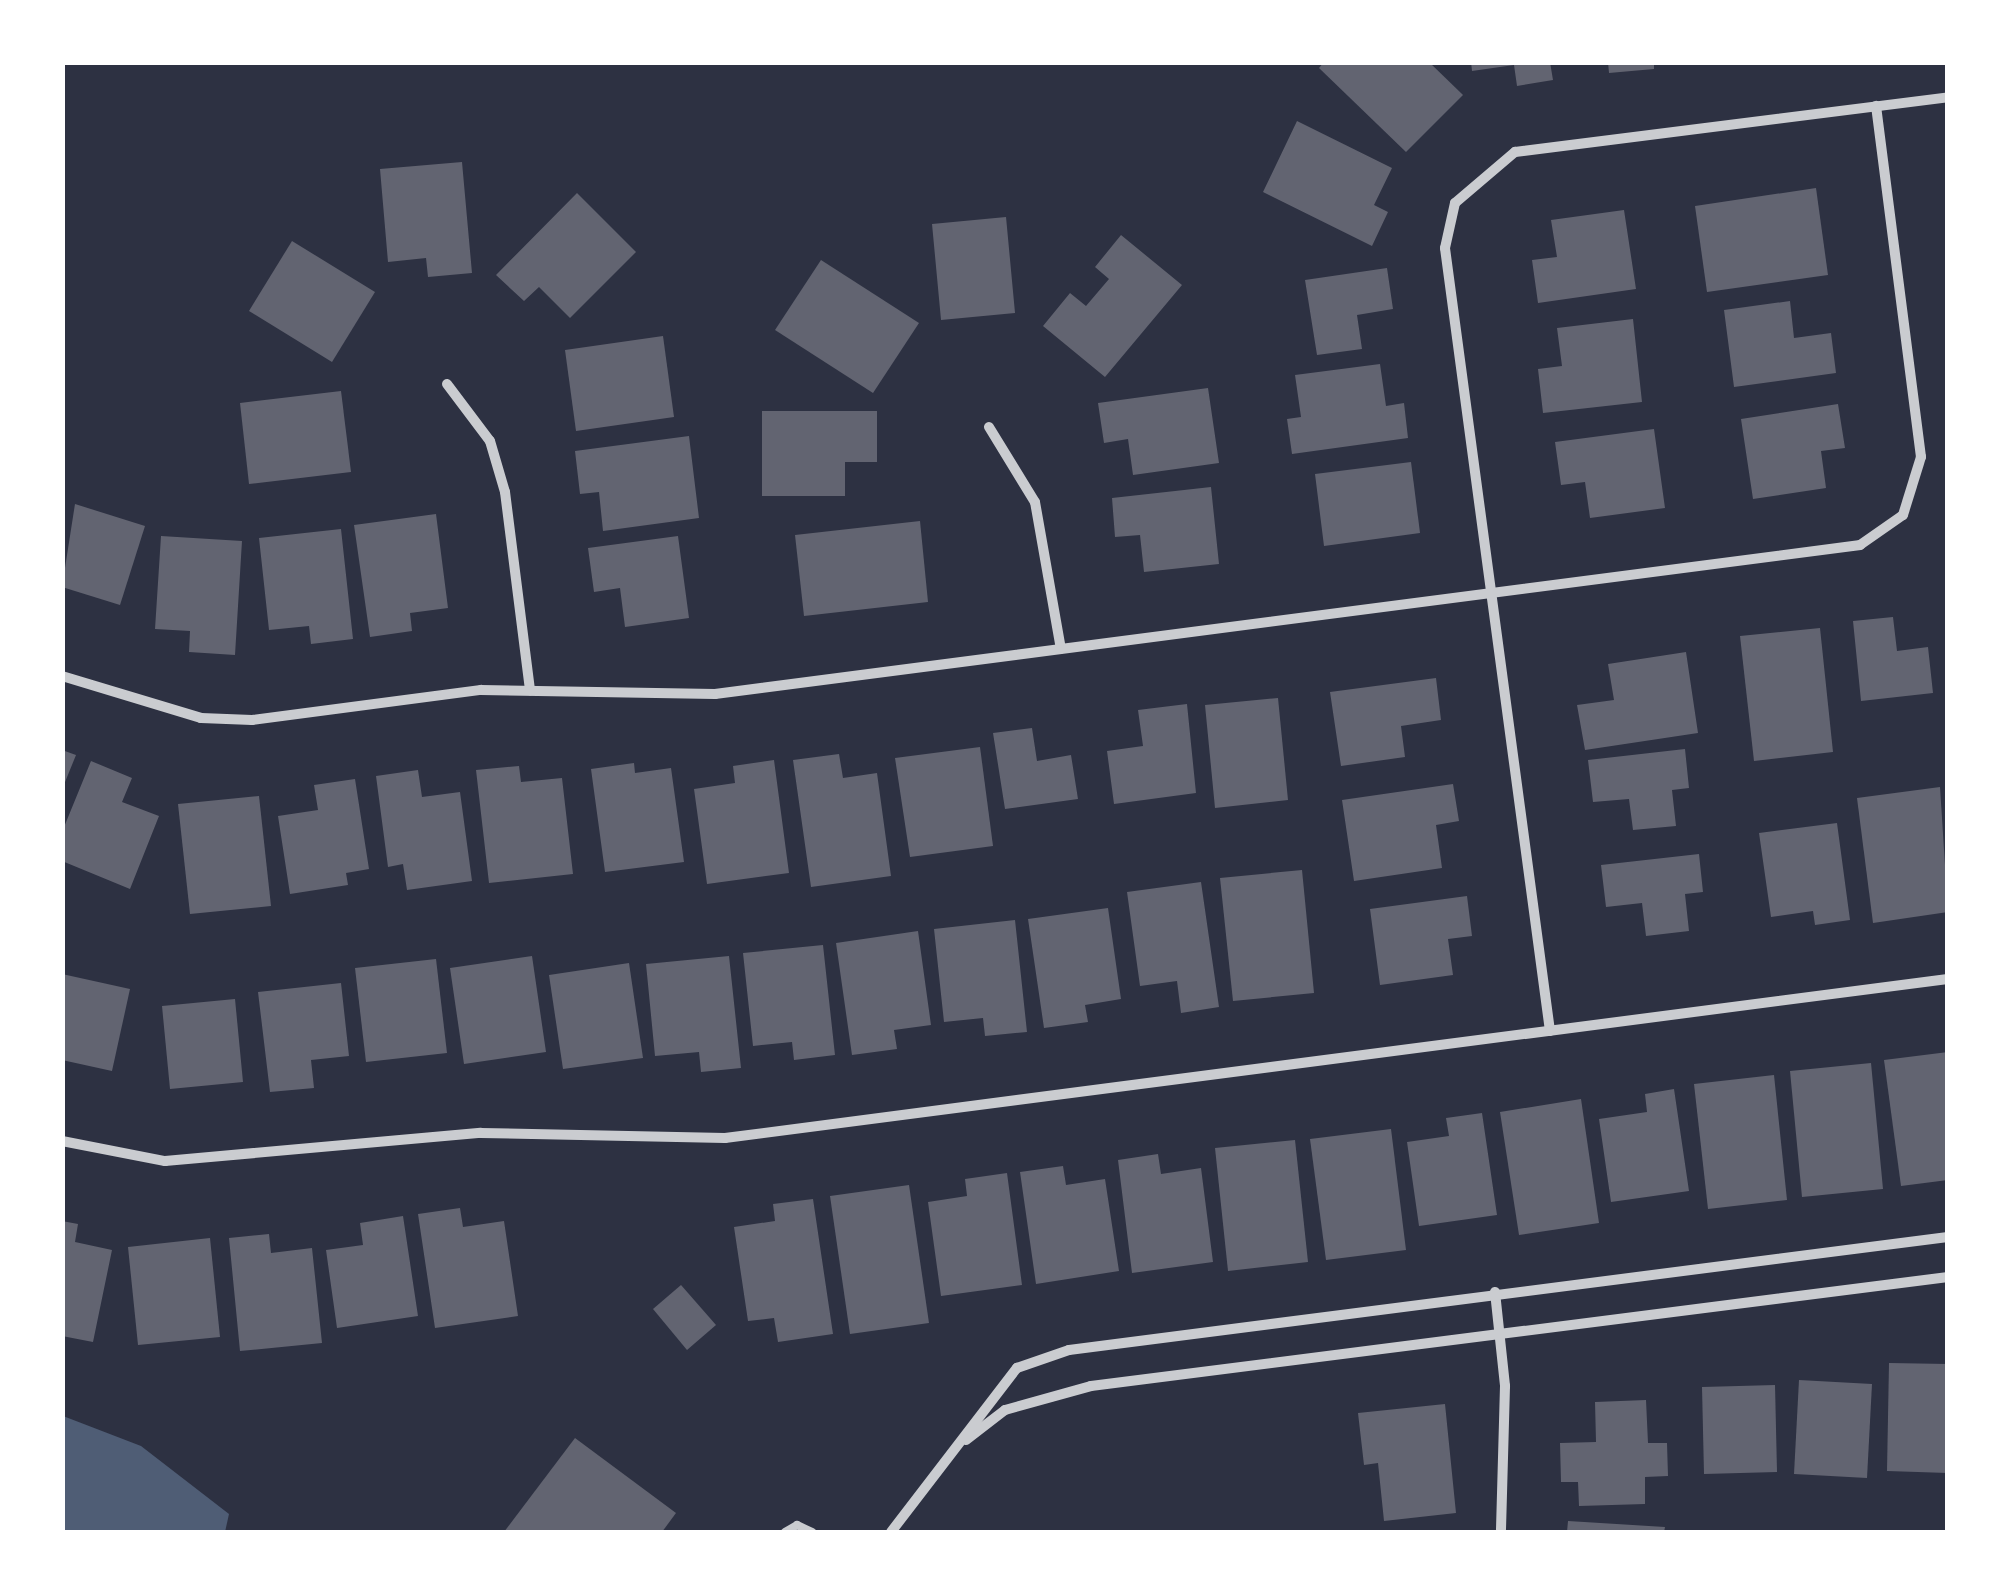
<!DOCTYPE html>
<style>
body{margin:0}
#map{position:relative;width:2010px;height:1595px;overflow:hidden;background:#2d3142;font-family:"Open Sans",sans-serif}
div>[style]{position:absolute}
[style*='--x']{left:calc(var(--x)*1px);top:calc(var(--y)*1px);width:calc(var(--w)*1px);rotate:calc(var(--a)*1deg)}
.water>*{inset:0;background:#4f5d75}
.building>*{inset:0;background:#626471}
.service>*{height:8px;margin:-4px;padding:0 4px;transform-origin:4px;border-radius:4px;background:#caccd0}
.minor>*{height:10px;margin:-5px;padding:0 5px;transform-origin:5px;border-radius:5px;background:#caccd0}
span{translate:-50% -50%;white-space:nowrap;text-align:center;line-height:1.15;-webkit-text-stroke:10px #fff;paint-order:stroke}
.frame{position:absolute;inset:0;border:65px solid #fff;pointer-events:none}
</style>
<div id="map">
<div class="water">
<div style="clip-path:polygon(63px 1416px,141px 1446px,229px 1514px,225px 1532px,63px 1532px)"></div>
</div>
<div class="building">
<div style="clip-path:polygon(1324px 62px,1429px 62px,1463px 95px,1406px 152px,1319px 68px)"></div>
<div style="clip-path:polygon(1471px 62px,1550px 62px,1553px 80px,1517px 86px,1514px 65px,1472px 71px)"></div>
<div style="clip-path:polygon(1608px 62px,1654px 62px,1654px 69px,1609px 73px)"></div>
<div style="clip-path:polygon(1297px 121px,1392px 168px,1374px 205px,1388px 212px,1372px 246px,1263px 192px)"></div>
<div style="clip-path:polygon(462px 162px,472px 273px,428px 277px,426px 258px,388px 262px,380px 169px)"></div>
<div style="clip-path:polygon(1816px 188px,1828px 275px,1707px 292px,1695px 206px)"></div>
<div style="clip-path:polygon(577px 193px,636px 252px,570px 318px,539px 287px,524px 301px,496px 275px)"></div>
<div style="clip-path:polygon(1624px 210px,1636px 289px,1538px 303px,1532px 260px,1557px 257px,1551px 220px)"></div>
<div style="clip-path:polygon(1006px 217px,1015px 313px,941px 320px,932px 224px)"></div>
<div style="clip-path:polygon(1121px 235px,1182px 285px,1105px 377px,1043px 326px,1070px 293px,1086px 306px,1109px 279px,1095px 267px)"></div>
<div style="clip-path:polygon(292px 241px,375px 292px,332px 362px,249px 311px)"></div>
<div style="clip-path:polygon(821px 260px,919px 323px,873px 393px,775px 330px)"></div>
<div style="clip-path:polygon(1387px 268px,1393px 309px,1357px 315px,1362px 349px,1317px 355px,1305px 280px)"></div>
<div style="clip-path:polygon(1790px 301px,1794px 338px,1831px 333px,1836px 373px,1734px 387px,1724px 310px)"></div>
<div style="clip-path:polygon(1633px 319px,1642px 402px,1543px 413px,1538px 369px,1562px 366px,1557px 328px)"></div>
<div style="clip-path:polygon(663px 336px,674px 417px,576px 431px,565px 350px)"></div>
<div style="clip-path:polygon(1380px 364px,1386px 406px,1404px 403px,1408px 438px,1292px 454px,1287px 419px,1301px 417px,1295px 375px)"></div>
<div style="clip-path:polygon(1208px 388px,1219px 463px,1133px 475px,1128px 439px,1104px 443px,1098px 403px)"></div>
<div style="clip-path:polygon(341px 391px,351px 472px,249px 484px,240px 403px)"></div>
<div style="clip-path:polygon(1838px 404px,1845px 448px,1821px 451px,1826px 488px,1753px 499px,1741px 419px)"></div>
<div style="clip-path:polygon(762px 411px,877px 411px,877px 462px,845px 462px,845px 496px,762px 496px)"></div>
<div style="clip-path:polygon(1654px 429px,1665px 508px,1590px 518px,1585px 482px,1561px 485px,1555px 442px)"></div>
<div style="clip-path:polygon(689px 436px,699px 518px,603px 531px,599px 492px,580px 494px,575px 451px)"></div>
<div style="clip-path:polygon(1411px 462px,1420px 533px,1324px 546px,1315px 474px)"></div>
<div style="clip-path:polygon(1211px 487px,1219px 564px,1144px 572px,1140px 535px,1115px 537px,1112px 498px)"></div>
<div style="clip-path:polygon(75px 504px,145px 526px,120px 605px,62px 587px)"></div>
<div style="clip-path:polygon(436px 514px,448px 608px,410px 613px,412px 631px,370px 637px,354px 525px)"></div>
<div style="clip-path:polygon(920px 521px,928px 602px,804px 616px,795px 535px)"></div>
<div style="clip-path:polygon(341px 529px,353px 639px,311px 644px,309px 626px,269px 630px,259px 538px)"></div>
<div style="clip-path:polygon(161px 536px,242px 541px,235px 655px,189px 652px,190px 631px,155px 629px)"></div>
<div style="clip-path:polygon(678px 536px,689px 618px,625px 627px,620px 588px,594px 592px,588px 548px)"></div>
<div style="clip-path:polygon(1893px 617px,1897px 651px,1928px 647px,1933px 693px,1861px 701px,1853px 621px)"></div>
<div style="clip-path:polygon(1820px 628px,1833px 752px,1754px 761px,1740px 636px)"></div>
<div style="clip-path:polygon(1686px 652px,1698px 733px,1585px 750px,1577px 705px,1614px 700px,1608px 664px)"></div>
<div style="clip-path:polygon(1436px 678px,1441px 720px,1401px 726px,1405px 757px,1341px 766px,1330px 692px)"></div>
<div style="clip-path:polygon(1278px 698px,1288px 800px,1215px 808px,1205px 705px)"></div>
<div style="clip-path:polygon(1187px 704px,1196px 793px,1114px 804px,1107px 751px,1143px 746px,1138px 710px)"></div>
<div style="clip-path:polygon(1032px 728px,1037px 761px,1071px 755px,1078px 799px,1005px 809px,993px 733px)"></div>
<div style="clip-path:polygon(980px 747px,993px 846px,910px 857px,895px 758px)"></div>
<div style="clip-path:polygon(1685px 749px,1689px 788px,1672px 790px,1676px 826px,1633px 830px,1629px 799px,1593px 802px,1588px 760px)"></div>
<div style="clip-path:polygon(62px 750px,76px 755px,63px 787px,62px 787px)"></div>
<div style="clip-path:polygon(839px 754px,843px 778px,877px 773px,891px 876px,811px 887px,793px 760px)"></div>
<div style="clip-path:polygon(774px 760px,789px 873px,707px 884px,694px 789px,735px 783px,733px 766px)"></div>
<div style="clip-path:polygon(91px 761px,132px 778px,122px 802px,159px 816px,130px 889px,62px 861px,62px 832px)"></div>
<div style="clip-path:polygon(634px 763px,635px 773px,671px 768px,684px 862px,605px 872px,591px 769px)"></div>
<div style="clip-path:polygon(519px 766px,521px 782px,562px 778px,573px 874px,489px 883px,476px 770px)"></div>
<div style="clip-path:polygon(418px 770px,422px 797px,460px 792px,472px 881px,407px 890px,403px 864px,388px 867px,376px 776px)"></div>
<div style="clip-path:polygon(355px 779px,369px 869px,346px 873px,348px 885px,290px 894px,278px 816px,318px 810px,314px 785px)"></div>
<div style="clip-path:polygon(1453px 784px,1459px 821px,1436px 825px,1442px 868px,1354px 881px,1342px 800px)"></div>
<div style="clip-path:polygon(1940px 787px,1948px 912px,1873px 923px,1857px 798px)"></div>
<div style="clip-path:polygon(259px 796px,271px 906px,190px 914px,178px 804px)"></div>
<div style="clip-path:polygon(1837px 823px,1850px 920px,1815px 925px,1813px 911px,1771px 917px,1759px 833px)"></div>
<div style="clip-path:polygon(1699px 854px,1703px 892px,1685px 894px,1689px 931px,1646px 936px,1642px 903px,1606px 907px,1601px 865px)"></div>
<div style="clip-path:polygon(1302px 870px,1314px 993px,1233px 1001px,1220px 878px)"></div>
<div style="clip-path:polygon(1201px 882px,1219px 1007px,1181px 1013px,1177px 981px,1140px 986px,1127px 892px)"></div>
<div style="clip-path:polygon(1467px 896px,1472px 936px,1448px 939px,1453px 975px,1380px 985px,1370px 909px)"></div>
<div style="clip-path:polygon(1108px 908px,1121px 999px,1085px 1005px,1088px 1022px,1044px 1028px,1028px 919px)"></div>
<div style="clip-path:polygon(1015px 920px,1027px 1032px,985px 1036px,983px 1018px,944px 1022px,934px 929px)"></div>
<div style="clip-path:polygon(918px 931px,931px 1025px,894px 1030px,897px 1049px,852px 1055px,836px 943px)"></div>
<div style="clip-path:polygon(823px 945px,835px 1055px,794px 1060px,792px 1042px,753px 1046px,743px 953px)"></div>
<div style="clip-path:polygon(532px 956px,546px 1052px,464px 1064px,450px 968px)"></div>
<div style="clip-path:polygon(729px 956px,741px 1068px,701px 1072px,699px 1052px,655px 1056px,646px 964px)"></div>
<div style="clip-path:polygon(436px 959px,447px 1053px,366px 1062px,355px 968px)"></div>
<div style="clip-path:polygon(629px 963px,643px 1058px,563px 1069px,549px 975px)"></div>
<div style="clip-path:polygon(62px 974px,130px 989px,112px 1071px,62px 1060px)"></div>
<div style="clip-path:polygon(341px 983px,349px 1056px,311px 1060px,314px 1088px,270px 1092px,258px 992px)"></div>
<div style="clip-path:polygon(235px 999px,243px 1082px,170px 1089px,162px 1006px)"></div>
<div style="clip-path:polygon(1948px 1052px,1948px 1180px,1901px 1186px,1884px 1060px)"></div>
<div style="clip-path:polygon(1871px 1063px,1883px 1189px,1802px 1197px,1790px 1071px)"></div>
<div style="clip-path:polygon(1774px 1075px,1787px 1200px,1708px 1209px,1694px 1084px)"></div>
<div style="clip-path:polygon(1674px 1089px,1689px 1191px,1611px 1202px,1599px 1119px,1647px 1112px,1645px 1094px)"></div>
<div style="clip-path:polygon(1581px 1099px,1599px 1223px,1519px 1235px,1500px 1112px)"></div>
<div style="clip-path:polygon(1482px 1113px,1497px 1215px,1419px 1226px,1407px 1142px,1449px 1136px,1446px 1118px)"></div>
<div style="clip-path:polygon(1391px 1129px,1406px 1250px,1326px 1260px,1310px 1139px)"></div>
<div style="clip-path:polygon(1295px 1140px,1308px 1262px,1228px 1271px,1215px 1148px)"></div>
<div style="clip-path:polygon(1158px 1154px,1161px 1174px,1201px 1168px,1213px 1262px,1132px 1273px,1118px 1160px)"></div>
<div style="clip-path:polygon(1063px 1166px,1066px 1185px,1105px 1179px,1119px 1271px,1036px 1284px,1020px 1172px)"></div>
<div style="clip-path:polygon(1007px 1173px,1022px 1285px,941px 1296px,928px 1202px,967px 1196px,965px 1179px)"></div>
<div style="clip-path:polygon(909px 1185px,929px 1323px,850px 1334px,830px 1196px)"></div>
<div style="clip-path:polygon(813px 1199px,833px 1334px,778px 1342px,774px 1318px,748px 1321px,734px 1227px,775px 1221px,773px 1204px)"></div>
<div style="clip-path:polygon(460px 1208px,463px 1227px,504px 1221px,518px 1316px,435px 1328px,418px 1214px)"></div>
<div style="clip-path:polygon(403px 1216px,418px 1316px,337px 1328px,326px 1250px,363px 1245px,360px 1223px)"></div>
<div style="clip-path:polygon(62px 1221px,78px 1224px,75px 1242px,112px 1250px,93px 1342px,62px 1336px)"></div>
<div style="clip-path:polygon(269px 1234px,271px 1253px,312px 1248px,322px 1343px,240px 1351px,229px 1238px)"></div>
<div style="clip-path:polygon(210px 1238px,220px 1337px,138px 1345px,128px 1247px)"></div>
<div style="clip-path:polygon(681px 1285px,716px 1325px,687px 1350px,653px 1309px)"></div>
<div style="clip-path:polygon(1889px 1363px,1948px 1364px,1948px 1473px,1887px 1471px)"></div>
<div style="clip-path:polygon(1799px 1380px,1872px 1384px,1867px 1478px,1794px 1474px)"></div>
<div style="clip-path:polygon(1775px 1385px,1777px 1472px,1704px 1474px,1702px 1387px)"></div>
<div style="clip-path:polygon(1646px 1400px,1648px 1443px,1667px 1443px,1668px 1476px,1645px 1477px,1645px 1504px,1579px 1506px,1578px 1482px,1561px 1482px,1560px 1443px,1596px 1442px,1595px 1402px)"></div>
<div style="clip-path:polygon(1445px 1404px,1456px 1513px,1384px 1521px,1378px 1463px,1364px 1465px,1358px 1413px)"></div>
<div style="clip-path:polygon(575px 1438px,676px 1513px,662px 1532px,504px 1532px)"></div>
<div style="clip-path:polygon(1568px 1521px,1665px 1527px,1664px 1532px,1567px 1532px)"></div>
</div>
<div class="service">
<div style="--x:785;--y:1532;--w:14;--a:-30"></div>
<div style="--x:797;--y:1525;--w:17;--a:25"></div>
</div>
<div class="minor">
<div style="--x:447;--y:384;--w:71;--a:53"></div>
<div style="--x:490;--y:441;--w:53;--a:73.6"></div>
<div style="--x:505;--y:492;--w:200;--a:82.8"></div>
<div style="--x:989;--y:427;--w:88;--a:58.5"></div>
<div style="--x:1035;--y:502;--w:149;--a:80"></div>
<div style="--x:62;--y:676;--w:145;--a:16.8"></div>
<div style="--x:201;--y:718;--w:51;--a:2.2"></div>
<div style="--x:252;--y:720;--w:231;--a:-7.5"></div>
<div style="--x:481;--y:690;--w:234;--a:1"></div>
<div style="--x:715;--y:694;--w:1155;--a:-7.41"></div>
<div style="--x:1860;--y:545;--w:52;--a:-34.9"></div>
<div style="--x:1903;--y:515;--w:61;--a:-72.8"></div>
<div style="--x:1921;--y:457;--w:354;--a:-97.3"></div>
<div style="--x:1550;--y:1031;--w:790;--a:-97.64"></div>
<div style="--x:1445;--y:248;--w:46;--a:-77.5"></div>
<div style="--x:1455;--y:203;--w:79;--a:-40.4"></div>
<div style="--x:1515;--y:152;--w:436;--a:-7.2"></div>
<div style="--x:62;--y:1141;--w:105;--a:11"></div>
<div style="--x:165;--y:1161;--w:317;--a:-5.1"></div>
<div style="--x:481;--y:1133;--w:244;--a:1.2"></div>
<div style="--x:725;--y:1138;--w:1233;--a:-7.41"></div>
<div style="--x:1495;--y:1292;--w:95;--a:83.9"></div>
<div style="--x:1505;--y:1386;--w:146;--a:91.6"></div>
<div style="--x:966;--y:1440;--w:49;--a:-37.6"></div>
<div style="--x:1005;--y:1410;--w:89;--a:-15.6"></div>
<div style="--x:1091;--y:1386;--w:864;--a:-7.25"></div>
<div style="--x:891;--y:1532;--w:207;--a:-52.5"></div>
<div style="--x:1017;--y:1368;--w:55;--a:-19.1"></div>
<div style="--x:1069;--y:1350;--w:886;--a:-7.33"></div>
</div>
<div class="frame"></div>
</div>
